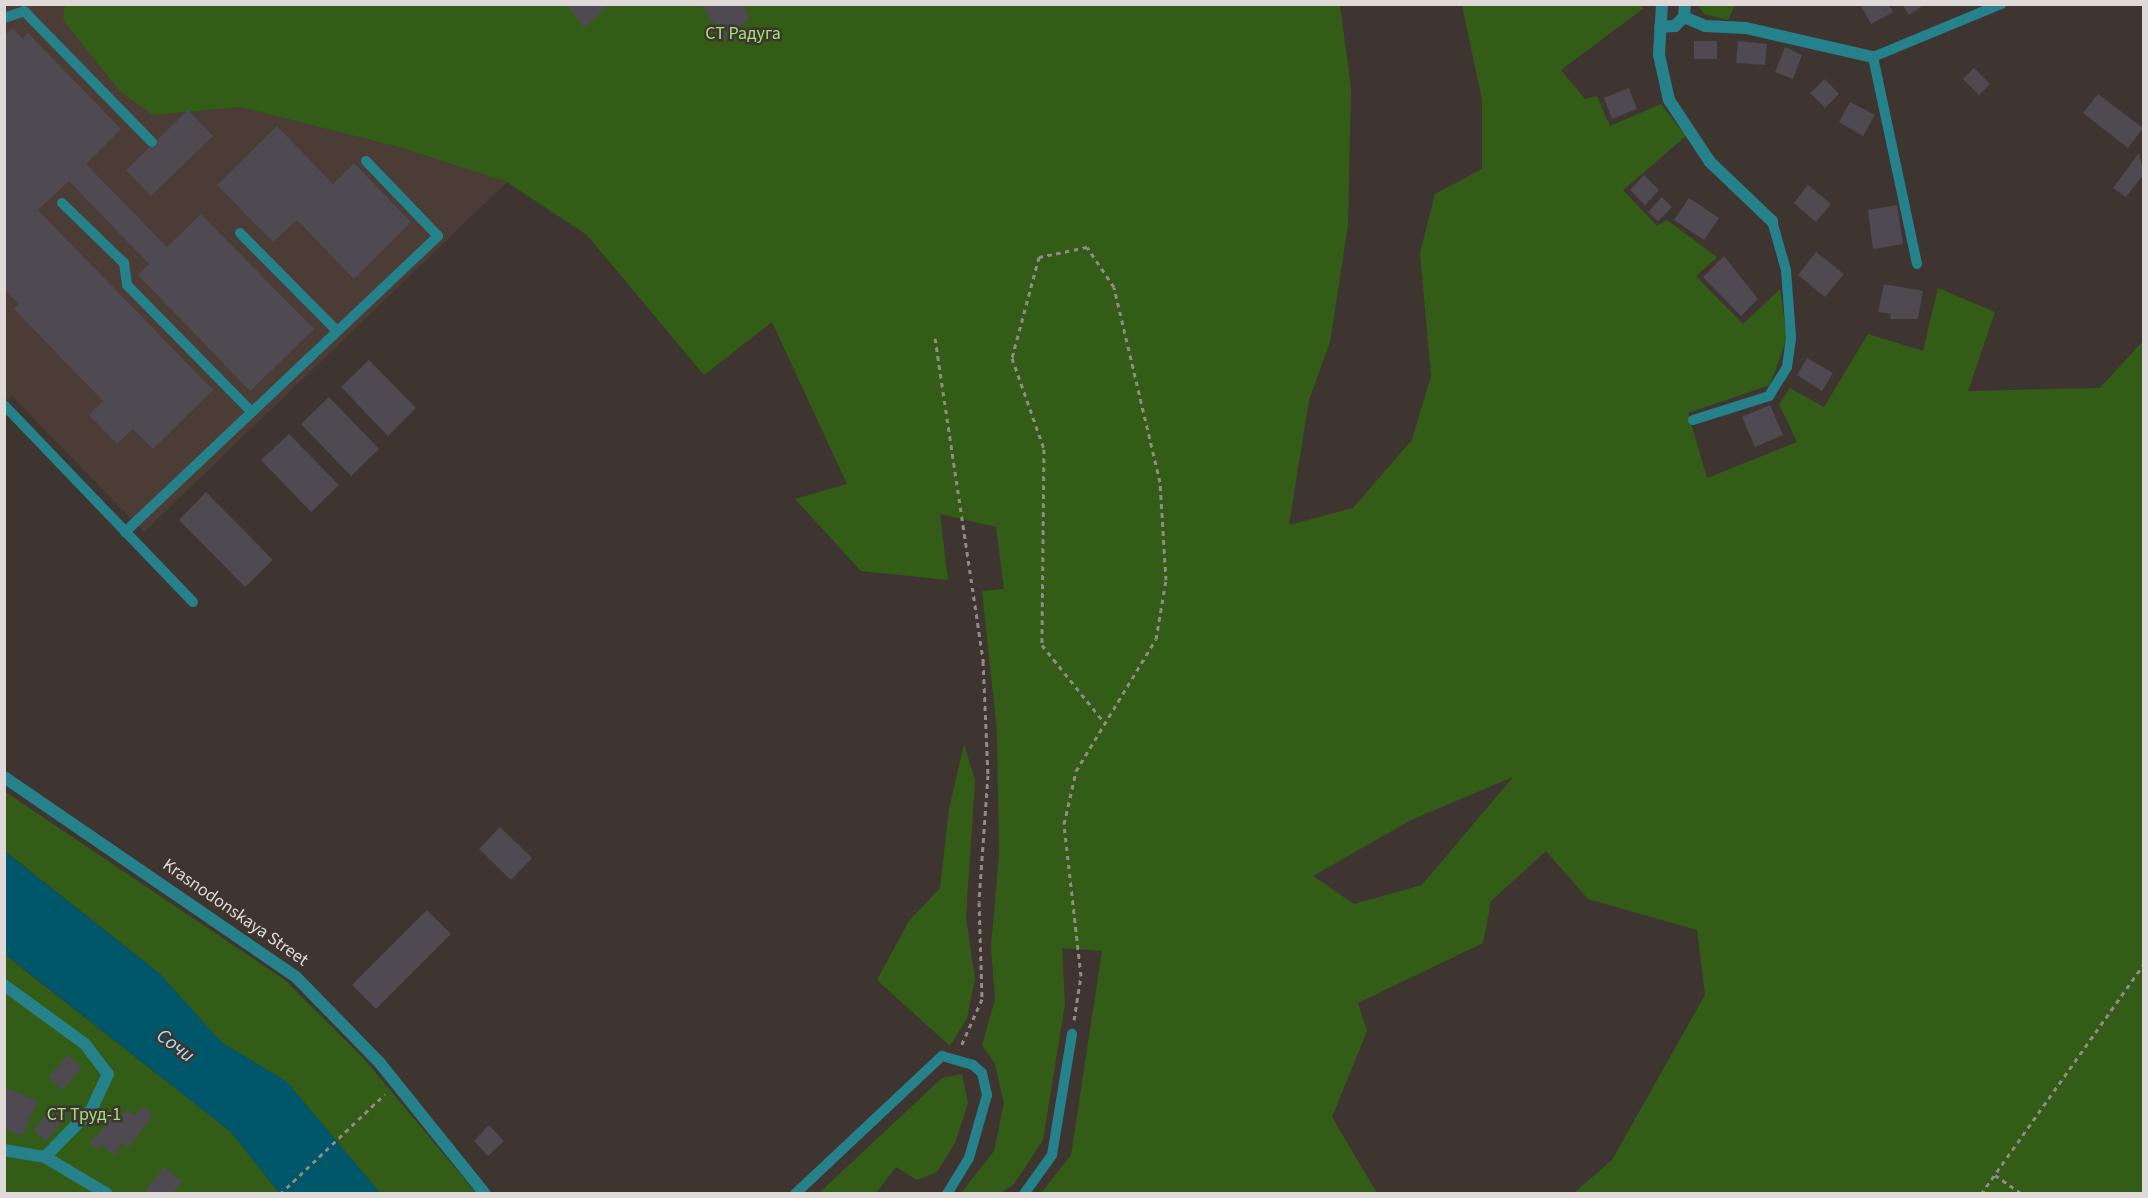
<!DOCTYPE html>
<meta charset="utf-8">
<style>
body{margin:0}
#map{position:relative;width:2148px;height:1198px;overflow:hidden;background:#3e3531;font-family:"Source Sans 3",sans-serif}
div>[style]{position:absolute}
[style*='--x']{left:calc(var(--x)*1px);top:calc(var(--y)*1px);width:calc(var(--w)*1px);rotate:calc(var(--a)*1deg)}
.built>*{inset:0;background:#4b3c35}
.green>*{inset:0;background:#335d17}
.water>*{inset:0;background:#00576a}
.building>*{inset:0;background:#4f4951}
.path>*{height:3px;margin-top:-1.5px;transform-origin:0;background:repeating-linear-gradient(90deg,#918a87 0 4.5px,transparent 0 9px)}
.service>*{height:10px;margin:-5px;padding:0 5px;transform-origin:5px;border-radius:5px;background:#25828b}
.minor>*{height:12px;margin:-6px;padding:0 6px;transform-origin:6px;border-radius:6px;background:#25828b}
.tertiary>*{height:12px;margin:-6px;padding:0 6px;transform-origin:6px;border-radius:6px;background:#25828b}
span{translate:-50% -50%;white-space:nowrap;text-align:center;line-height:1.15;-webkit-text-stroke:5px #3e3531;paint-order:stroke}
.park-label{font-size:18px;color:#9fe579}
.street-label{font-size:18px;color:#dfd9d7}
.water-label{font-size:20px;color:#a7e1f2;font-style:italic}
.frame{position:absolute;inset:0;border:6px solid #dfd9d7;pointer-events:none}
</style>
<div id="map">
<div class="built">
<div style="clip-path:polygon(5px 5px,65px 5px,63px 20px,153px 115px,240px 107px,402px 148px,507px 182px,144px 532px,11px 395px,5px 401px)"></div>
</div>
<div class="green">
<div style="clip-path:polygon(evenodd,65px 4px,1340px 5px,1351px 88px,1348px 225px,1330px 342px,1309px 400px,1289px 525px,1353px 508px,1412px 440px,1431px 376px,1420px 253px,1435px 194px,1482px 169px,1482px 100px,1462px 5px,1640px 5px,1644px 8px,1561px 70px,1585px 99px,1597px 96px,1610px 126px,1661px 104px,1686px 136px,1623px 190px,1657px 226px,1667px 220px,1717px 257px,1696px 276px,1743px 324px,1780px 289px,1787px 338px,1770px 385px,1688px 413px,1707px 478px,1797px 442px,1779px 404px,1790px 388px,1824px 407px,1868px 334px,1923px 351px,1938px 288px,1995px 312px,1968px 391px,2100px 388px,2143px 341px,2143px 1193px,1574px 1193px,1612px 1160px,1705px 995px,1697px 930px,1588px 899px,1546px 851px,1491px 901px,1483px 943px,1358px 1003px,1367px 1031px,1332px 1117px,1377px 1193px,1041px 1193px,1071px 1155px,1102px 951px,1062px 948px,1065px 1004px,1043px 1140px,1014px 1184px,1001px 1193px,961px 1193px,994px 1151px,1004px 1103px,995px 1064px,982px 1045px,995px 1000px,991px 947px,999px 854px,997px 731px,982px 591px,1004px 589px,996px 527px,940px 514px,948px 580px,861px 571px,795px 499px,847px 484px,772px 322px,704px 375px,587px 235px,507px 182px,402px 148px,240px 107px,153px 115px,120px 91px,63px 20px,65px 4px,1513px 777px,1422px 885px,1354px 904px,1313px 876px,1411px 820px,1513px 777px)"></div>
<div style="clip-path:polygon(1698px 5px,1735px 5px,1728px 20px,1704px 14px)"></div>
<div style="clip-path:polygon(964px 744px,975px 780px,966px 917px,975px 979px,967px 1018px,950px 1046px,877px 980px,909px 921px,940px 888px,949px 809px)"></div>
<div style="clip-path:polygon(4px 791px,285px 980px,365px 1060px,476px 1193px,380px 1193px,287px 1082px,221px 1042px,160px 974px,5px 851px)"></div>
<div style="clip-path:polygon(4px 954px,231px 1132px,279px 1193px,5px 1193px)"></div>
<div style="clip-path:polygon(962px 1074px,968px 1103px,955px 1143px,937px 1172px,917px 1180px,896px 1167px,876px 1193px,819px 1193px,942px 1078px)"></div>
</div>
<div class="water">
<div style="clip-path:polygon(4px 851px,160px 974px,221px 1042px,287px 1082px,380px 1193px,279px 1193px,231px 1132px,5px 954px)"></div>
</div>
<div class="building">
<div style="clip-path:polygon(567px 4px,604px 4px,607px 7px,584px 28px)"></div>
<div style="clip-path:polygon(700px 4px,742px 4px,750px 18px,725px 39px)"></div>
<div style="clip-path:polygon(1860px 4px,1888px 4px,1893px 12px,1871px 24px)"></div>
<div style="clip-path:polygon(1902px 4px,1925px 4px,1909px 15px)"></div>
<div style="clip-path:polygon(13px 28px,23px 39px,28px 33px,121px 129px,86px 164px,167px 247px,201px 214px,314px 329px,250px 391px,138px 275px,149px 264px,69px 181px,38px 210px,213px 390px,153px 449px,133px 429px,117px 444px,89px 415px,103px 401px,14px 309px,19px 304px,4px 289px,4px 36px)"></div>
<div style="clip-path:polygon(1694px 41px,1717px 41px,1717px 59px,1694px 59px)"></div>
<div style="clip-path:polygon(1738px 41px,1767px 44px,1765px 65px,1736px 63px)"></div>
<div style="clip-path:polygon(1785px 47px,1802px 55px,1793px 79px,1775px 72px)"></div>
<div style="clip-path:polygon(1974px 68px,1990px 84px,1979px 95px,1963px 79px)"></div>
<div style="clip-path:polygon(1825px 79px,1839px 94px,1825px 108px,1810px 93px)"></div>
<div style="clip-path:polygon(1629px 88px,1637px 109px,1612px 119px,1604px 98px)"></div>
<div style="clip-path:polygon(2098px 94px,2143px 128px,2128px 148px,2083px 113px)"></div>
<div style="clip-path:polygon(1850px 102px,1875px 115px,1863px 136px,1839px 122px)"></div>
<div style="clip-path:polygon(188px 110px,213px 136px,151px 196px,126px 170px)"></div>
<div style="clip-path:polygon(277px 126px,333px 184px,354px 163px,411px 222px,354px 279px,297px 220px,273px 242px,217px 185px)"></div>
<div style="clip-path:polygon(2139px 153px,2144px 174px,2126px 197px,2113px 188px)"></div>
<div style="clip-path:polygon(1644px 175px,1659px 190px,1645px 205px,1630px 190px)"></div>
<div style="clip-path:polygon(1808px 185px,1831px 204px,1816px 222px,1794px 203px)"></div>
<div style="clip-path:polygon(1662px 197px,1672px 207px,1658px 221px,1648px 212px)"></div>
<div style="clip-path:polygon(1689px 198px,1719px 218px,1704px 240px,1674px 220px)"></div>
<div style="clip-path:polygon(1897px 205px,1903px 244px,1873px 249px,1868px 210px)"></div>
<div style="clip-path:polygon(1816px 252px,1844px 274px,1825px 297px,1798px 275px)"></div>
<div style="clip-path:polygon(1724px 256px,1758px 299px,1741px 316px,1703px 277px)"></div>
<div style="clip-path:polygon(1884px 284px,1923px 291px,1918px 319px,1890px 319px,1891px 314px,1878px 312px)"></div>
<div style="clip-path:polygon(1807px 358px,1833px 373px,1822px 391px,1797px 375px)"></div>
<div style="clip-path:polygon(369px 360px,416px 408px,388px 436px,341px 387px)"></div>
<div style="clip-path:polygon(329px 397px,379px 449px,351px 476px,301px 424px)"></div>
<div style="clip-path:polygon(1770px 405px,1783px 435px,1755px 447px,1742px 417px)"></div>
<div style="clip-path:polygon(289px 434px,339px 485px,311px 512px,261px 460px)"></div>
<div style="clip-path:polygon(206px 492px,273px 560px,245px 587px,179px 520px)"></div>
<div style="clip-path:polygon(500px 827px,532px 858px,511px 880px,479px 849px)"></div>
<div style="clip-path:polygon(427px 910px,451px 934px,376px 1009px,352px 985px)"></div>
<div style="clip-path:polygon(68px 1055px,82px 1068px,62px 1090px,48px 1077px)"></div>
<div style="clip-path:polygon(4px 1087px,38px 1101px,22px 1136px,4px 1128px)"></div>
<div style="clip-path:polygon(55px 1104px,68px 1115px,46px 1141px,33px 1130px)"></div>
<div style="clip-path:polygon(143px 1106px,153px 1115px,128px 1148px,122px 1142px,114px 1156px,101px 1144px,96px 1150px,90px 1143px,111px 1119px,115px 1122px,127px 1110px,133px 1116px)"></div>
<div style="clip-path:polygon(489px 1125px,504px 1141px,488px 1156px,474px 1141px)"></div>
<div style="clip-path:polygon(164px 1167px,182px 1181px,172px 1194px,143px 1194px)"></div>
</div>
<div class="path">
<div style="--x:935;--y:338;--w:327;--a:81.5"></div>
<div style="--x:983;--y:661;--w:114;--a:87.5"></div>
<div style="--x:988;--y:775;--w:127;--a:94.1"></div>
<div style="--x:979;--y:902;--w:97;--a:88.2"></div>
<div style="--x:982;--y:999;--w:51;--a:114.1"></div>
<div style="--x:1074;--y:1020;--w:45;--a:-81"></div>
<div style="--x:1081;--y:976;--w:153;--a:-96.4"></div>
<div style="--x:1064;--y:824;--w:54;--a:-77.2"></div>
<div style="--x:1076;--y:771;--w:154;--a:-58.8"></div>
<div style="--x:1156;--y:639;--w:60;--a:-80.4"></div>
<div style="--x:1166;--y:580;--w:98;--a:-93.5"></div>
<div style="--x:1160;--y:482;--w:200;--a:-103.3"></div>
<div style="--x:1114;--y:287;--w:48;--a:-124"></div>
<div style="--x:1087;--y:247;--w:49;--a:168.2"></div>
<div style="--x:1039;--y:257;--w:105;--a:105"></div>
<div style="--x:1012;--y:358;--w:96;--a:70.6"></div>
<div style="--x:1044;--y:449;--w:196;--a:90.6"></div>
<div style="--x:1042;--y:645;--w:99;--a:51.2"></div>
<div style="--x:1995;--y:1175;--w:33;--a:35"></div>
<div style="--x:280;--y:1194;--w:145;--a:-43.6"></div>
<div style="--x:1981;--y:1194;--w:282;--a:-54.7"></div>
</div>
<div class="service">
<div style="--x:4;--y:18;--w:21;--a:-19"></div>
<div style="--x:24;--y:11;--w:183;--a:45.7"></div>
<div style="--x:62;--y:203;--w:86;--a:44.1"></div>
<div style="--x:124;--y:263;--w:22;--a:82"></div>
<div style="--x:127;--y:285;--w:178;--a:45.5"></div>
<div style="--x:240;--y:233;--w:138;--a:45.3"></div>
<div style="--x:1917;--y:264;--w:212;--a:-102"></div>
<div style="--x:1873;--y:57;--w:139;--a:-22.5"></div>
<div style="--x:4;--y:405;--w:273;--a:46.2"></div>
<div style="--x:1693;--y:420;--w:80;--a:-17.5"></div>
<div style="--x:1769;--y:396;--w:34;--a:-58"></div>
<div style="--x:1787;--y:367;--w:30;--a:-82"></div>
<div style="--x:1791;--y:337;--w:67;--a:-94.3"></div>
<div style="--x:1786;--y:270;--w:51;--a:-105.9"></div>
<div style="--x:125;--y:532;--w:431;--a:-43.4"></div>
<div style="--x:438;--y:236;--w:104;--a:-133.8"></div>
<div style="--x:795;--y:1194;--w:202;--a:-43.2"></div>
<div style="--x:942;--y:1056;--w:32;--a:16"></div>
<div style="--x:973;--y:1065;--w:12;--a:42"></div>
<div style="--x:982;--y:1073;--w:23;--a:77"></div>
<div style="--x:987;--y:1095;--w:66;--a:105.9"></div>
<div style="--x:969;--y:1158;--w:42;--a:121.4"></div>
<div style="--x:1024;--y:1194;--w:48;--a:-54.3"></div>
<div style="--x:1052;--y:1155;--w:123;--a:-80.6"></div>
</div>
<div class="minor">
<div style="--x:1662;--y:4;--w:51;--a:93.4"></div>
<div style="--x:1659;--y:55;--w:46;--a:77.5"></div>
<div style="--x:1669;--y:100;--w:74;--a:56.5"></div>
<div style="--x:1710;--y:162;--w:86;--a:43.6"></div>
<div style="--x:1684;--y:17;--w:23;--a:23"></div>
<div style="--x:1705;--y:26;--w:41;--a:2.8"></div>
<div style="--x:1746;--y:28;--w:130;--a:12.9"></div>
<div style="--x:1660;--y:27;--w:15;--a:-4"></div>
<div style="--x:1675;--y:26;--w:13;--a:-45"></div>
<div style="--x:1684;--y:17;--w:13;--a:-86"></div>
<div style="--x:4;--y:985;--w:100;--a:36.1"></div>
<div style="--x:85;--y:1044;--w:38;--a:53"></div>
<div style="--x:108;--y:1074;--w:40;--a:115"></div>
<div style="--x:91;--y:1110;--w:66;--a:134.4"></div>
<div style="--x:4;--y:1150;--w:42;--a:9.7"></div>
<div style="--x:45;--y:1157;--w:72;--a:30.8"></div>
</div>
<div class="tertiary">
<div style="--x:4;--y:777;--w:354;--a:34.4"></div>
<div style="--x:296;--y:977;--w:119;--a:45.7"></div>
<div style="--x:379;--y:1062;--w:169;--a:51.2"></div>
</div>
<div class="park-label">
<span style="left:743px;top:34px">СТ Радуга</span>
<span style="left:84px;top:1115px">СТ Труд-1</span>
</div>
<div class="street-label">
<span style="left:235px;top:913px;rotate:35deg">Krasnodonskaya Street</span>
</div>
<div class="water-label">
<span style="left:175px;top:1046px;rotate:37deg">Сочи</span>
</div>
<div class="frame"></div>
</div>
